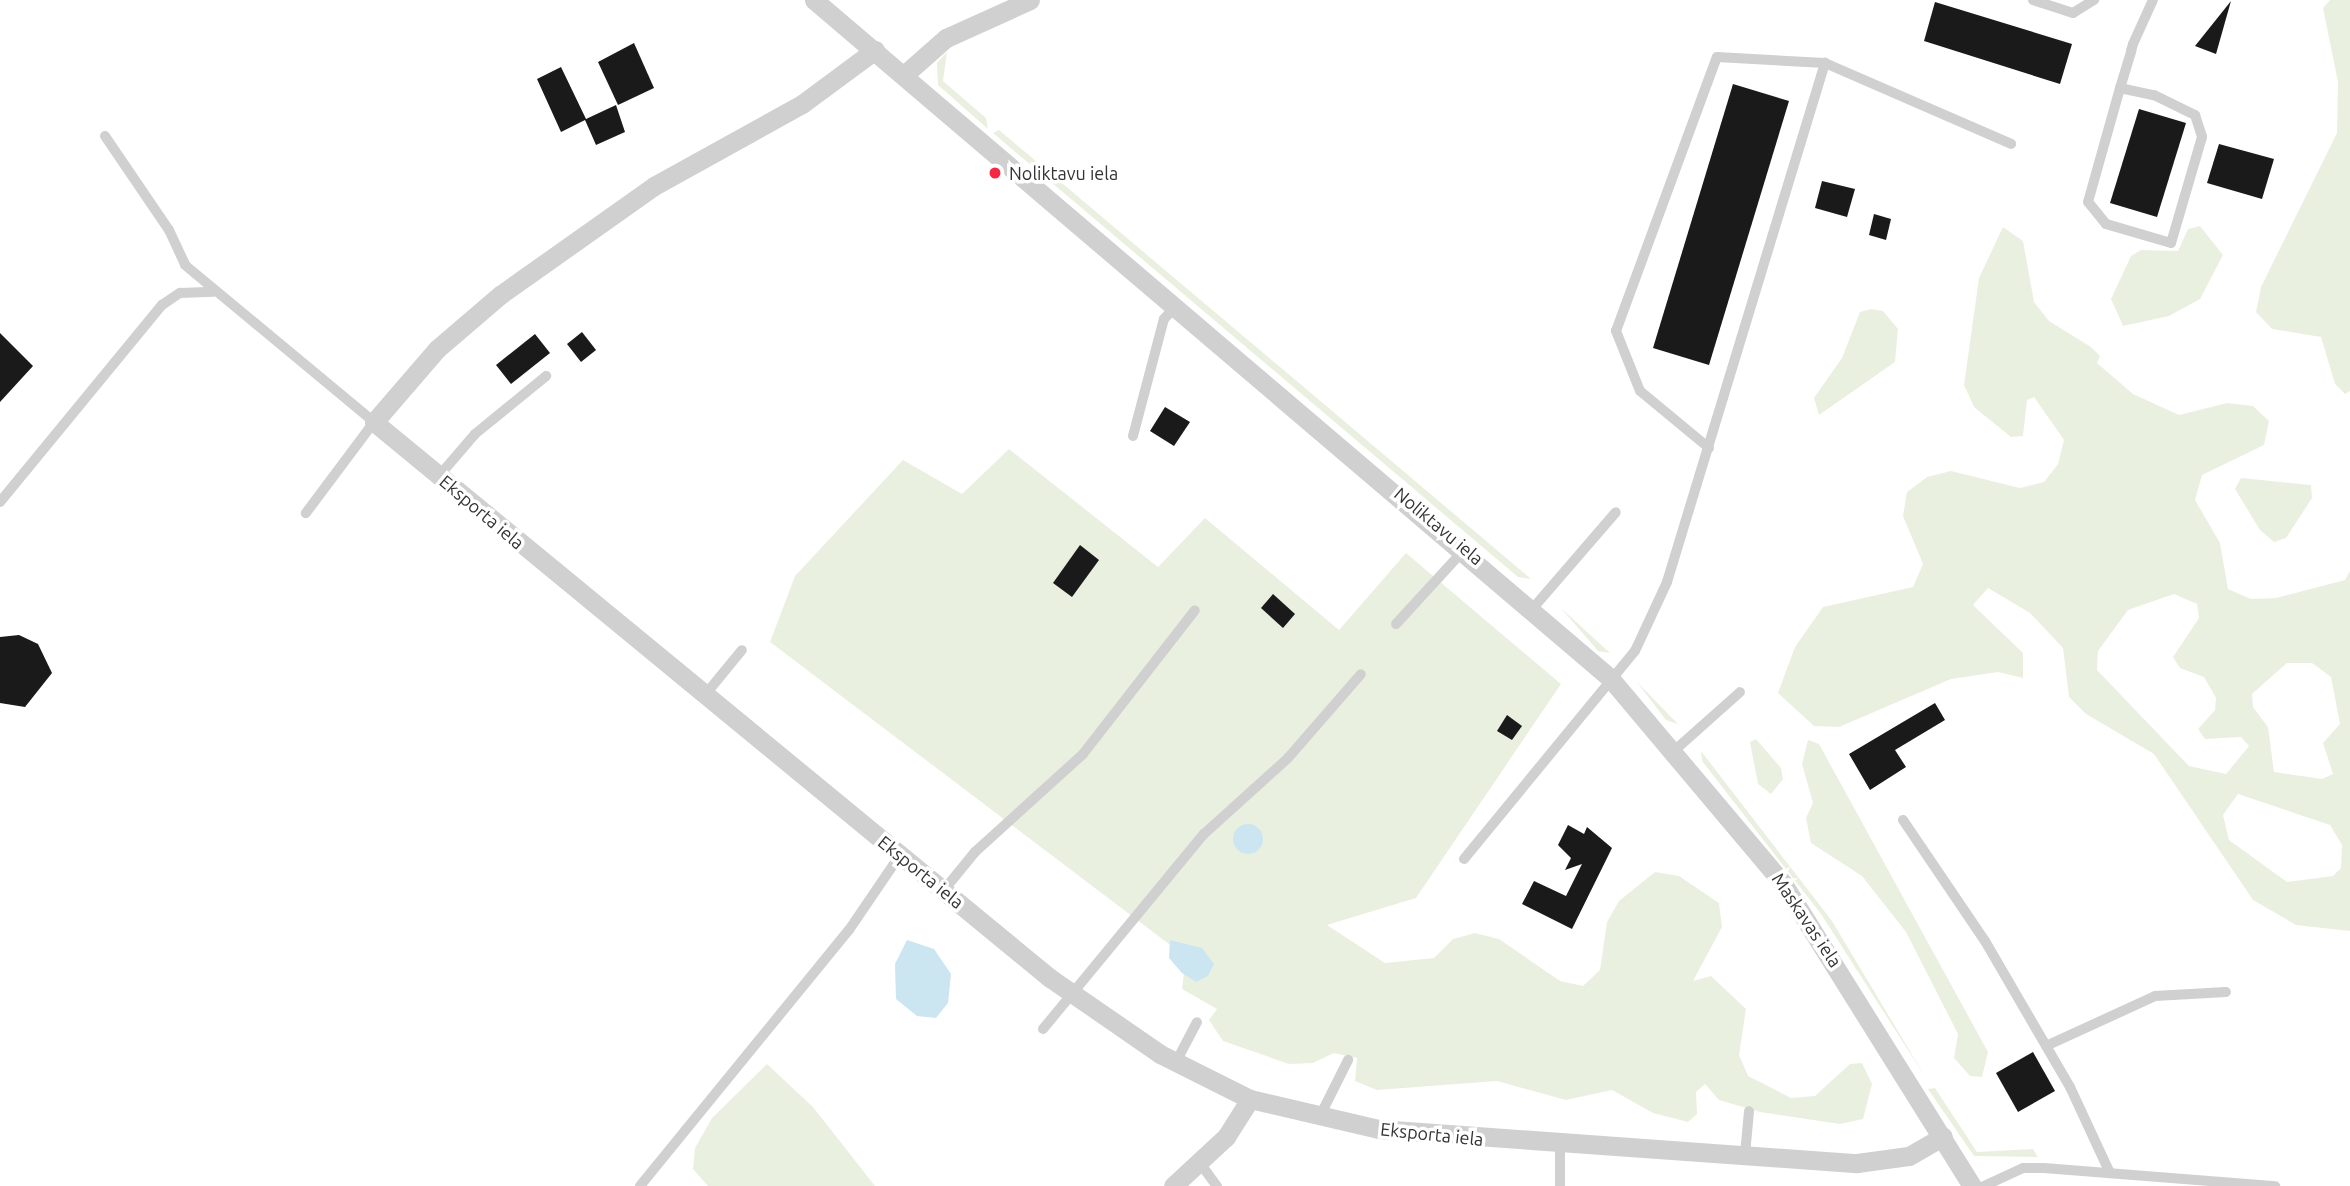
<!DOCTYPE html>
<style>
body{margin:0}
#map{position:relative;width:2350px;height:1186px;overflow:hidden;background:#fff;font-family:Ubuntu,sans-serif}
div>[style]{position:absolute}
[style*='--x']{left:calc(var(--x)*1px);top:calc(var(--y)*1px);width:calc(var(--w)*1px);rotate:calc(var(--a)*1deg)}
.green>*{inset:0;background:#eaf0e0}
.water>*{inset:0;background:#cbe5f1}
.round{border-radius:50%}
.building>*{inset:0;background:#1a1a1a}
.service>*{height:10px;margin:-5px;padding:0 5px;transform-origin:5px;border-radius:5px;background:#d0d0d0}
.minor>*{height:19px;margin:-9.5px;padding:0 9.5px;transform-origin:9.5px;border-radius:9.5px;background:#d0d0d0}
.dots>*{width:19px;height:19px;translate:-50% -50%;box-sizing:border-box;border:4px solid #fff;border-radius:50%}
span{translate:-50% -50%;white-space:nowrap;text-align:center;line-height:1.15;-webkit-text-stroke:7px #fff;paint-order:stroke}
.poi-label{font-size:18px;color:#333}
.left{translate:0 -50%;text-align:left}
.street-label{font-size:18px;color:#333}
</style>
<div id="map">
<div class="green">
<div style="clip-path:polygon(2330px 0,2350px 0,2350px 391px,2345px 394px,2335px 384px,2321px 337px,2272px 329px,2256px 312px,2261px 287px,2337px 133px,2338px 82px,2323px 8px)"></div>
<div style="clip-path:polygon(947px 52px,943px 81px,986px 118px,988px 129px,938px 85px,937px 63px)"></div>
<div style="clip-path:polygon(999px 130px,1485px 540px,1531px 579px,1518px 577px,993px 133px)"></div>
<div style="clip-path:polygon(2200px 226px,2223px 255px,2200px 299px,2169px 316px,2123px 326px,2111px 299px,2131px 256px,2141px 250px,2178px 251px,2188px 229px)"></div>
<div style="clip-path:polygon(evenodd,2003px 227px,2023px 241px,2034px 302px,2049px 321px,2091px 347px,2100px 356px,2097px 363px,2133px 394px,2179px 415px,2227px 403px,2253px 406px,2269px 421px,2264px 445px,2202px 475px,2195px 500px,2220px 543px,2228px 589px,2251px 599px,2276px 598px,2345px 580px,2350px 571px,2350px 931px,2296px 925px,2253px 900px,2154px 754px,2086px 714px,2069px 697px,2063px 648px,2030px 613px,1988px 588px,1973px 605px,2023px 653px,2023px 678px,1998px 672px,1951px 679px,1839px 727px,1814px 726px,1778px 693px,1795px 647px,1823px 607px,1913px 587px,1923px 564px,1903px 516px,1907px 492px,1927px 477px,1951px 471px,2020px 488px,2044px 482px,2058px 464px,2064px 440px,2034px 397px,2027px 400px,2023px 436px,2011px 437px,1974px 407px,1964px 385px,1979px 278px,2003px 227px,2174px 594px,2197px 604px,2199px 618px,2173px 657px,2180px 668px,2204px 677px,2216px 698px,2215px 710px,2198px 729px,2205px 739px,2241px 737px,2249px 746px,2226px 774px,2189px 766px,2097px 670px,2098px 651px,2128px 610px,2174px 594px,2003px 227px,2287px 663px,2312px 663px,2331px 677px,2340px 724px,2323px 743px,2333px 774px,2322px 779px,2274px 772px,2268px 727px,2253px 707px,2252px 694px,2287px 663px,2003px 227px,2238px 794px,2330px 825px,2342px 845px,2341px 868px,2333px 876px,2287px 882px,2229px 840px,2223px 815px,2238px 794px)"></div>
<div style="clip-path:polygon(1871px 309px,1883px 311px,1898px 329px,1895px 362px,1819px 415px,1814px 398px,1842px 358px,1860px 312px)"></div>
<div style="clip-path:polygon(1009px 449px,1158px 567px,1205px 518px,1339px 630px,1406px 553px,1561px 684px,1416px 898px,1327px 925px,1385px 963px,1434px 958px,1453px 939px,1475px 933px,1499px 939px,1560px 981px,1583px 986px,1600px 970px,1607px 922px,1619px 901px,1655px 872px,1679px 876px,1719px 903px,1722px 927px,1693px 981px,1711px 976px,1746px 1009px,1739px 1055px,1748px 1076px,1791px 1098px,1815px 1096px,1850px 1064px,1862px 1063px,1872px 1084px,1863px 1119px,1840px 1124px,1760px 1112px,1719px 1100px,1705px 1084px,1696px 1092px,1697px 1114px,1688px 1122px,1653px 1113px,1612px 1090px,1566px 1100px,1497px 1081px,1377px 1090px,1355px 1081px,1357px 1058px,1334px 1053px,1313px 1063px,1289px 1064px,1223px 1041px,1209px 1020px,1217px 1009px,1182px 989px,1186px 957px,770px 642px,795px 576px,903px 460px,962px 494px)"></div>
<div style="clip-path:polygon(2241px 478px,2311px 485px,2312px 498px,2286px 538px,2274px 542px,2260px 530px,2235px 489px)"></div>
<div style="clip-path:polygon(1561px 608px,1610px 653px,1598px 651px)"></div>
<div style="clip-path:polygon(1637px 682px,1678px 724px,1666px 720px)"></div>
<div style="clip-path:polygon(1756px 739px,1781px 768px,1783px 779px,1771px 794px,1758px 784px,1750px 742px)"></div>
<div style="clip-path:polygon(1808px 740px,1819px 744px,1988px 1052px,1982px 1077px,1970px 1076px,1954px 1058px,1958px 1034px,1906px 932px,1862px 876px,1811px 843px,1806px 818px,1813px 803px,1802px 764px)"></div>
<div style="clip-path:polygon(1701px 751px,1832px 921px,1926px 1078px,1821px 914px,1702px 761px)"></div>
<div style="clip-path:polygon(767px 1064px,813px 1107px,875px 1186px,708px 1186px,693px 1169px,695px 1148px,712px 1118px)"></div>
<div style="clip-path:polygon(1935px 1088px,1977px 1152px,2033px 1149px,2038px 1157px,1974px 1156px,1928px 1089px)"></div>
</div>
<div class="water">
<div class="round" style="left:1233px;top:824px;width:30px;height:30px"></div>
<div style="clip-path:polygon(907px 940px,934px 949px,951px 974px,948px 1003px,936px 1018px,917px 1016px,896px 999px,895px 964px)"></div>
<div style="clip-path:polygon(1170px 940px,1202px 948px,1214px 964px,1208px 976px,1196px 982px,1182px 973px,1169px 958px)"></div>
</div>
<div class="building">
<div style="clip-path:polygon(2231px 1px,2216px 54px,2195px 46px)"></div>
<div style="clip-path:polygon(1935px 2px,2072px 44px,2060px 84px,1924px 41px)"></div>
<div style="clip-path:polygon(634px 43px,654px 88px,618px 105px,598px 62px)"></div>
<div style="clip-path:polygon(561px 67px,586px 119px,616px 105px,625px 132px,596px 145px,585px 120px,561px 132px,537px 79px)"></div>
<div style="clip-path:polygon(1733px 84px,1789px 101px,1709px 365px,1653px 348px)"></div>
<div style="clip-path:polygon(2139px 109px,2186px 123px,2157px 217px,2110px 203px)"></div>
<div style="clip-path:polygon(2219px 144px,2274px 159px,2262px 199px,2207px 183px)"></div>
<div style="clip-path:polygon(1822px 181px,1855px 189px,1847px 217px,1815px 208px)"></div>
<div style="clip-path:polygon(1874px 214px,1891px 219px,1886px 240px,1869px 235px)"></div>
<div style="clip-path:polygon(582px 332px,596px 350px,581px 362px,567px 344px)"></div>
<div style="clip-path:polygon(0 333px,33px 366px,0 402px)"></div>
<div style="clip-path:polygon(535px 334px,550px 353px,511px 384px,496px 365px)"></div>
<div style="clip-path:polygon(1165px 407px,1190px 422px,1174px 446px,1150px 431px)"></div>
<div style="clip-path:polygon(1080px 545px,1099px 560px,1072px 597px,1053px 583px)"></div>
<div style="clip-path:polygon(1273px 594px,1295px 614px,1283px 628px,1261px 608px)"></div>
<div style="clip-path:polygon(19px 635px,38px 644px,52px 673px,25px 707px,0 703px,0 637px)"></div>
<div style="clip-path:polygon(1935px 703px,1945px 720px,1895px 750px,1906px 767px,1870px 790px,1849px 754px)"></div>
<div style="clip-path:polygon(1507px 715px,1522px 726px,1512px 740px,1497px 731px)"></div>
<div style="clip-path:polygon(1568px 825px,1584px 834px,1587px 827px,1612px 848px,1572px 929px,1522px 904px,1534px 881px,1566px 896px,1582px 864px,1565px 870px,1571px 858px,1558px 845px)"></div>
<div style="clip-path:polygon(2033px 1052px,2055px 1091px,2018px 1112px,1996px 1073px)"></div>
</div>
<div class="service">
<div style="--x:2033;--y:0;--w:42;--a:18"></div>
<div style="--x:2073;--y:13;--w:25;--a:-32"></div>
<div style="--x:2120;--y:88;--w:35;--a:12"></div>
<div style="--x:2154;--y:95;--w:46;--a:26"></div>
<div style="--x:2195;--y:115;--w:23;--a:72"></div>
<div style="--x:2202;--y:137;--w:110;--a:106.3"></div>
<div style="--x:2171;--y:243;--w:68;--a:-163.7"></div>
<div style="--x:2106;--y:224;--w:28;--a:-129"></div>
<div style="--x:2088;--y:202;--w:118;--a:-74.3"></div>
<div style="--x:2120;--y:88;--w:39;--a:-73"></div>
<div style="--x:2131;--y:51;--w:7;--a:-74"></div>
<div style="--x:2133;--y:44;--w:48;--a:-65.6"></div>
<div style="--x:105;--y:136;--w:114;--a:55.8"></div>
<div style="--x:169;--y:230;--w:38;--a:65"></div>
<div style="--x:185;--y:265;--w:246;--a:39.7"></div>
<div style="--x:374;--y:422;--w:114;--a:126.8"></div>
<div style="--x:1133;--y:436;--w:121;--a:-75.2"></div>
<div style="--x:1164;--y:319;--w:19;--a:-47"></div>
<div style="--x:1709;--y:448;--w:89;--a:-140.4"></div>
<div style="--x:1640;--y:391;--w:65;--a:-111.8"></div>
<div style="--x:1616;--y:331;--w:292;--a:-69.8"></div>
<div style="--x:1717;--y:57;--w:108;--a:3.2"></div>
<div style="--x:1825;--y:63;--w:203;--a:23.5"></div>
<div style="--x:439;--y:476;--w:55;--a:-49.4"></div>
<div style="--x:475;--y:434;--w:92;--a:-39.2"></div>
<div style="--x:0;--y:502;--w:255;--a:-50.6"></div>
<div style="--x:162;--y:305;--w:22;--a:-34"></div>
<div style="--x:180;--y:293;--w:33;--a:-2"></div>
<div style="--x:1534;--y:607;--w:125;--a:-49.2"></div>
<div style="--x:1396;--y:624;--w:99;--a:-47.5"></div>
<div style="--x:705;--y:695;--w:58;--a:-50.6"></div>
<div style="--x:1675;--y:750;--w:87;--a:-41.7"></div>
<div style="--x:1903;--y:820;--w:146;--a:55.9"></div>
<div style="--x:1985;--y:941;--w:169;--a:59.8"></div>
<div style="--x:2070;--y:1087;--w:95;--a:65.1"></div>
<div style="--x:1464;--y:859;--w:269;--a:-50.6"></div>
<div style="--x:1635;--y:651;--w:76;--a:-65.1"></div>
<div style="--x:1667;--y:582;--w:543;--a:-73.07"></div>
<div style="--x:944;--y:890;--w:49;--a:-50.8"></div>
<div style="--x:975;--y:852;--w:146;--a:-42.2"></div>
<div style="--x:1083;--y:754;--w:182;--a:-52.1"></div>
<div style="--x:1043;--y:1029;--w:253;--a:-50.5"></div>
<div style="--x:1204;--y:834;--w:113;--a:-42.1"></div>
<div style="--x:1288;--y:758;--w:111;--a:-49"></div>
<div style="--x:2046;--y:1046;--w:120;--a:-24.6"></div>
<div style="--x:2155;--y:996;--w:71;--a:-3.2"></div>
<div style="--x:1176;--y:1062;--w:45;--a:-62.3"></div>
<div style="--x:1320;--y:1116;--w:63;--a:-63.4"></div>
<div style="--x:1745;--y:1155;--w:44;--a:-84.8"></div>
<div style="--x:1200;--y:1163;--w:29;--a:54"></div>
<div style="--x:640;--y:1186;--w:330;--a:-50.8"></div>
<div style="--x:849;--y:930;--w:91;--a:-55.8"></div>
<div style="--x:1560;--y:1186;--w:40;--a:-90"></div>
<div style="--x:1984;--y:1186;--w:43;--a:-24.8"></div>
<div style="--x:2023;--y:1168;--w:21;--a:0"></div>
<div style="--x:2044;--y:1168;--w:232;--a:4.5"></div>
</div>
<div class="minor">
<div style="--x:814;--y:0;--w:1046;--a:40.42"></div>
<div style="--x:1610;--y:678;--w:267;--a:49.9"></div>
<div style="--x:1782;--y:882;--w:358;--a:58"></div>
<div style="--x:875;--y:50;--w:91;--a:143.5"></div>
<div style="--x:802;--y:104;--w:169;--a:151"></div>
<div style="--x:654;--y:186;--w:189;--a:144.7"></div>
<div style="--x:500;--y:295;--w:83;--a:139.4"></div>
<div style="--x:437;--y:349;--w:96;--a:130.8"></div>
<div style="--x:374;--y:422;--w:875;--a:39.44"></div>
<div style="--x:1050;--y:978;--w:134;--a:34.6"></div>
<div style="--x:1160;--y:1054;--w:101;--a:26.6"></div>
<div style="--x:1250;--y:1099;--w:132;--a:13.1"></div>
<div style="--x:1379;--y:1129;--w:479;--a:4.1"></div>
<div style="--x:1857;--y:1163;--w:52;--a:-7.7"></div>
<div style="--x:1909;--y:1156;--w:39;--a:-30"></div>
<div style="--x:904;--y:75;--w:56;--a:-41.4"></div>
<div style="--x:946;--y:38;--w:92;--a:-24.3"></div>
<div style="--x:1173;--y:1186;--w:72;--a:-42.8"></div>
<div style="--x:1226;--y:1137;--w:45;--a:-57.7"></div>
</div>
<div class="dots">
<div style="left:995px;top:173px;background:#f72744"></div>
</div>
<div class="poi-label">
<span class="left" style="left:1009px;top:173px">Noliktavu iela</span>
</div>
<div class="street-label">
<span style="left:482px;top:512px;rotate:40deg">Eksporta iela</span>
<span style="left:1439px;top:526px;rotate:40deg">Noliktavu iela</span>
<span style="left:921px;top:872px;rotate:39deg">Eksporta iela</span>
<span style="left:1807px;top:920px;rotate:56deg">Maskavas iela</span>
<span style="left:1432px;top:1134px;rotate:6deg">Eksporta iela</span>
</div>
</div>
